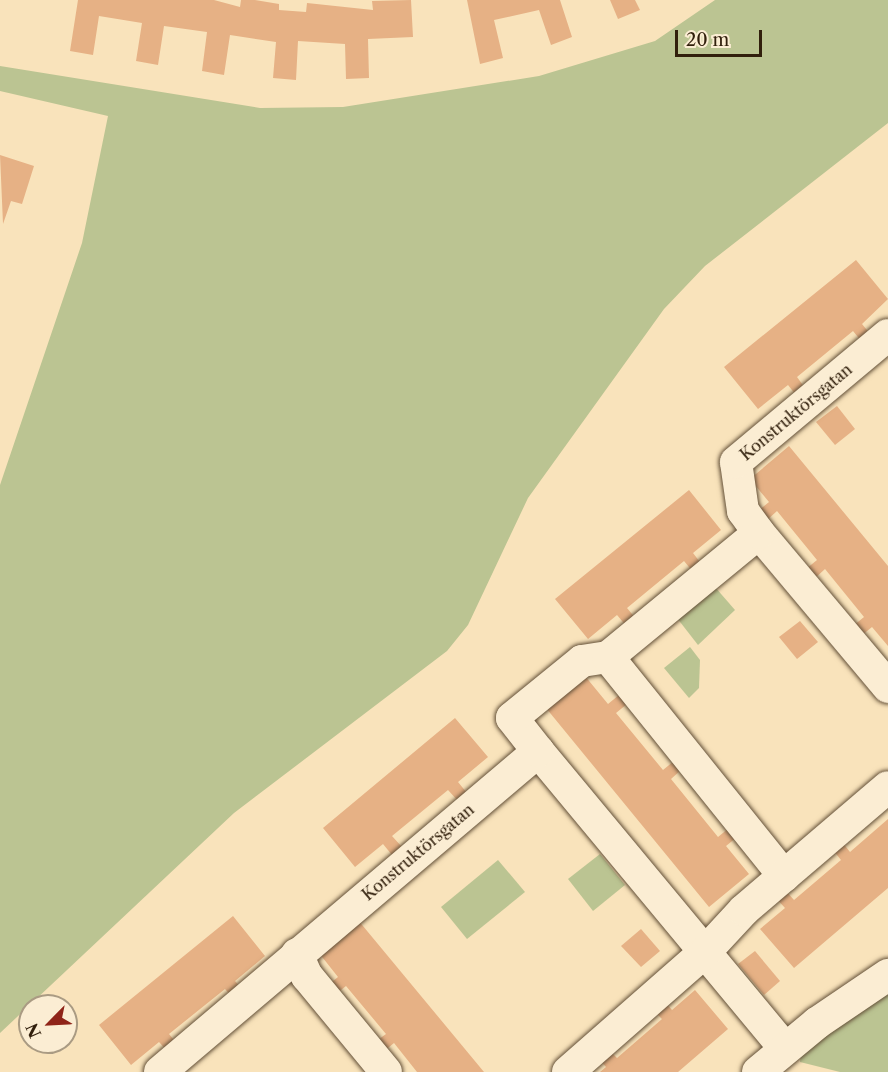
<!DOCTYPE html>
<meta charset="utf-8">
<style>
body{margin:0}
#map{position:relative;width:888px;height:1072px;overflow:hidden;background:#f9e3bb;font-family:"Libre Caslon Text",serif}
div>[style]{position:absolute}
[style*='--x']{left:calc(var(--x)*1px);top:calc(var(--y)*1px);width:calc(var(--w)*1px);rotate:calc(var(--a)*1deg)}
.green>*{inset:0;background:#bbc492}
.building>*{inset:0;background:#e6b185}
.roads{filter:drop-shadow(0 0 2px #635038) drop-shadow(0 0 2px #635038)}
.street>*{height:32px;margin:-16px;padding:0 16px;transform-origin:16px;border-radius:16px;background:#fbedd3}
span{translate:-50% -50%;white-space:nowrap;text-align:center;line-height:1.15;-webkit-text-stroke:5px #fbedd3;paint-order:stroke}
.street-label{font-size:16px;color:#311f0c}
.north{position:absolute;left:18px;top:994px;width:60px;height:60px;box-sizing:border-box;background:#fbedd3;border:2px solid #aa9b83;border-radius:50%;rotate:246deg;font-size:16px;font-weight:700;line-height:24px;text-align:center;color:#311f0c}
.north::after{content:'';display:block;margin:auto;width:21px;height:27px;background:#8f2418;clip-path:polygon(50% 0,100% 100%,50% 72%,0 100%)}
.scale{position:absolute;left:675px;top:30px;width:87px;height:27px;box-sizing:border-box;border:3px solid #311f0c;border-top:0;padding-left:8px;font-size:18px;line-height:21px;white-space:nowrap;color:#311f0c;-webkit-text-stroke:4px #fbedd3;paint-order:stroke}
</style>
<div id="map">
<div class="green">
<div style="clip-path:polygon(715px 0,888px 0,888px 123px,705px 266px,664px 309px,528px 498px,468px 625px,447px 651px,234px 813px,0 1033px,0 485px,82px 243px,108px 116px,0 91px,0 66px,260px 108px,343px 107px,539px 76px,655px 41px)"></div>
<div style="clip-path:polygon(715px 587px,735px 610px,698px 645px,677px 618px)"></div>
<div style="clip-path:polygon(690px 647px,700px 660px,699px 688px,689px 698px,664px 668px)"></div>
<div style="clip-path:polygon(600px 854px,625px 885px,593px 911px,568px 879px)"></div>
<div style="clip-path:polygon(498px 860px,525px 892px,467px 939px,441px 907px)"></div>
<div style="clip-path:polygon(888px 994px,888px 1072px,840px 1072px,800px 1062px,801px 1053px)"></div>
</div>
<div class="building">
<div style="clip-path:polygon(78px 0,214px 0,240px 7px,241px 0,255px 0,279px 4px,279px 10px,306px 12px,307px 3px,373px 10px,372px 1px,411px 0,413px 37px,368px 39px,369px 78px,346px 79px,345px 44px,298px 41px,296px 80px,273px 78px,276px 42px,230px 35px,224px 75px,202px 71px,207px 32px,164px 26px,158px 65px,136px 61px,142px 23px,99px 16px,93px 55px,70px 51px)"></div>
<div style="clip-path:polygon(467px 0,560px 0,572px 37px,551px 45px,539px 10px,494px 20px,503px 58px,480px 64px)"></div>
<div style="clip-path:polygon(610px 0,635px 0,640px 10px,618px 19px)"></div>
<div style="clip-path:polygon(0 155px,34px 166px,22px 204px,11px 201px,3px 224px)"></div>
<div style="clip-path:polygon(856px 260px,888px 299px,862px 324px,871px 335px,862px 342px,853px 331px,797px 377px,805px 388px,796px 395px,788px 385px,758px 409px,724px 367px)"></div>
<div style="clip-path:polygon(837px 406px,855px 429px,835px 445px,816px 422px)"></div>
<div style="clip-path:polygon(789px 446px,888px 566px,888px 646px,872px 627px,861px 636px,853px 626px,864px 617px,825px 569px,814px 579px,806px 569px,817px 560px,777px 511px,766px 521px,758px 511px,769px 502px,750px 479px)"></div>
<div style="clip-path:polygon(689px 490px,721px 530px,693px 553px,703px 566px,694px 573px,684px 561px,627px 608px,637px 620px,628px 628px,617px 615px,588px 639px,555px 599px)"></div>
<div style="clip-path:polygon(800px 621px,818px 642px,797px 659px,779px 637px)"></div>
<div style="clip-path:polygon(585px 676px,608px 704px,619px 695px,627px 704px,616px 713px,663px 770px,674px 761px,681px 770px,671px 779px,718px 837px,729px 828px,737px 837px,726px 846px,749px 874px,709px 907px,546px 708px)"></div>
<div style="clip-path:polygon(455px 718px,488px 757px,458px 782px,467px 793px,458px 801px,448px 790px,392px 836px,402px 847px,392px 855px,383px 844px,355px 867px,323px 828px)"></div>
<div style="clip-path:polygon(888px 819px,888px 888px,794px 968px,760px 929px,785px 908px,776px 898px,785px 890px,794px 900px,841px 860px,833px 850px,842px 842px,850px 852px)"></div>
<div style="clip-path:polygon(233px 916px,265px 956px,235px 981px,244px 991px,234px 999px,225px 989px,169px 1034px,178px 1045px,169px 1053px,159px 1042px,131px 1065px,99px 1025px)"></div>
<div style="clip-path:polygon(358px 920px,484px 1072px,417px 1072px,394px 1043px,383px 1052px,375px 1042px,386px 1034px,346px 986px,336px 994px,328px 985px,338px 977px,319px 953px)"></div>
<div style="clip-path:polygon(641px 929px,660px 951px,641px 967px,621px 946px)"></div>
<div style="clip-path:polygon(755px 951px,780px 981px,764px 995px,738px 964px)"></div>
<div style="clip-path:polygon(695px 990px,728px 1029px,678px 1072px,600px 1072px,606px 1067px,598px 1058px,608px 1049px,617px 1058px,662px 1019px,653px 1010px,664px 1001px,672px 1010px)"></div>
</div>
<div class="roads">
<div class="street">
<div style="--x:759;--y:533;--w:201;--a:50"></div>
<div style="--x:608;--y:657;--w:281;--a:51.2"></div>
<div style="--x:538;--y:751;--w:386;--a:50.3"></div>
<div style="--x:297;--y:954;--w:24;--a:66"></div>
<div style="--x:307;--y:976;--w:124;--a:50.5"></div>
<div style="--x:160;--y:1072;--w:496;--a:-40.3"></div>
<div style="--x:538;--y:751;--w:42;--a:-128.2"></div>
<div style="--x:512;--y:718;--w:90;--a:-39.2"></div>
<div style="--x:582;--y:661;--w:26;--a:-9"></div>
<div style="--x:608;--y:657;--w:195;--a:-39.4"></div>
<div style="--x:759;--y:533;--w:27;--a:-126"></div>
<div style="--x:743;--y:511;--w:49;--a:-98.1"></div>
<div style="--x:736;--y:462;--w:198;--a:-39.9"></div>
<div style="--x:568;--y:1072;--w:185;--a:-41.3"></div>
<div style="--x:707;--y:950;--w:54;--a:-47.2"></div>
<div style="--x:744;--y:910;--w:189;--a:-40.5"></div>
<div style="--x:758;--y:1072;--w:77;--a:-39.7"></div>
<div style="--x:817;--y:1023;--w:86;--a:-34.1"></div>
</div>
</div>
<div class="street-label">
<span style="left:796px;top:412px;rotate:-40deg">Konstruktörsgatan</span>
<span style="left:418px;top:852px;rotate:-40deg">Konstruktörsgatan</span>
</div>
<div class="north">N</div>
<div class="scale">20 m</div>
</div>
